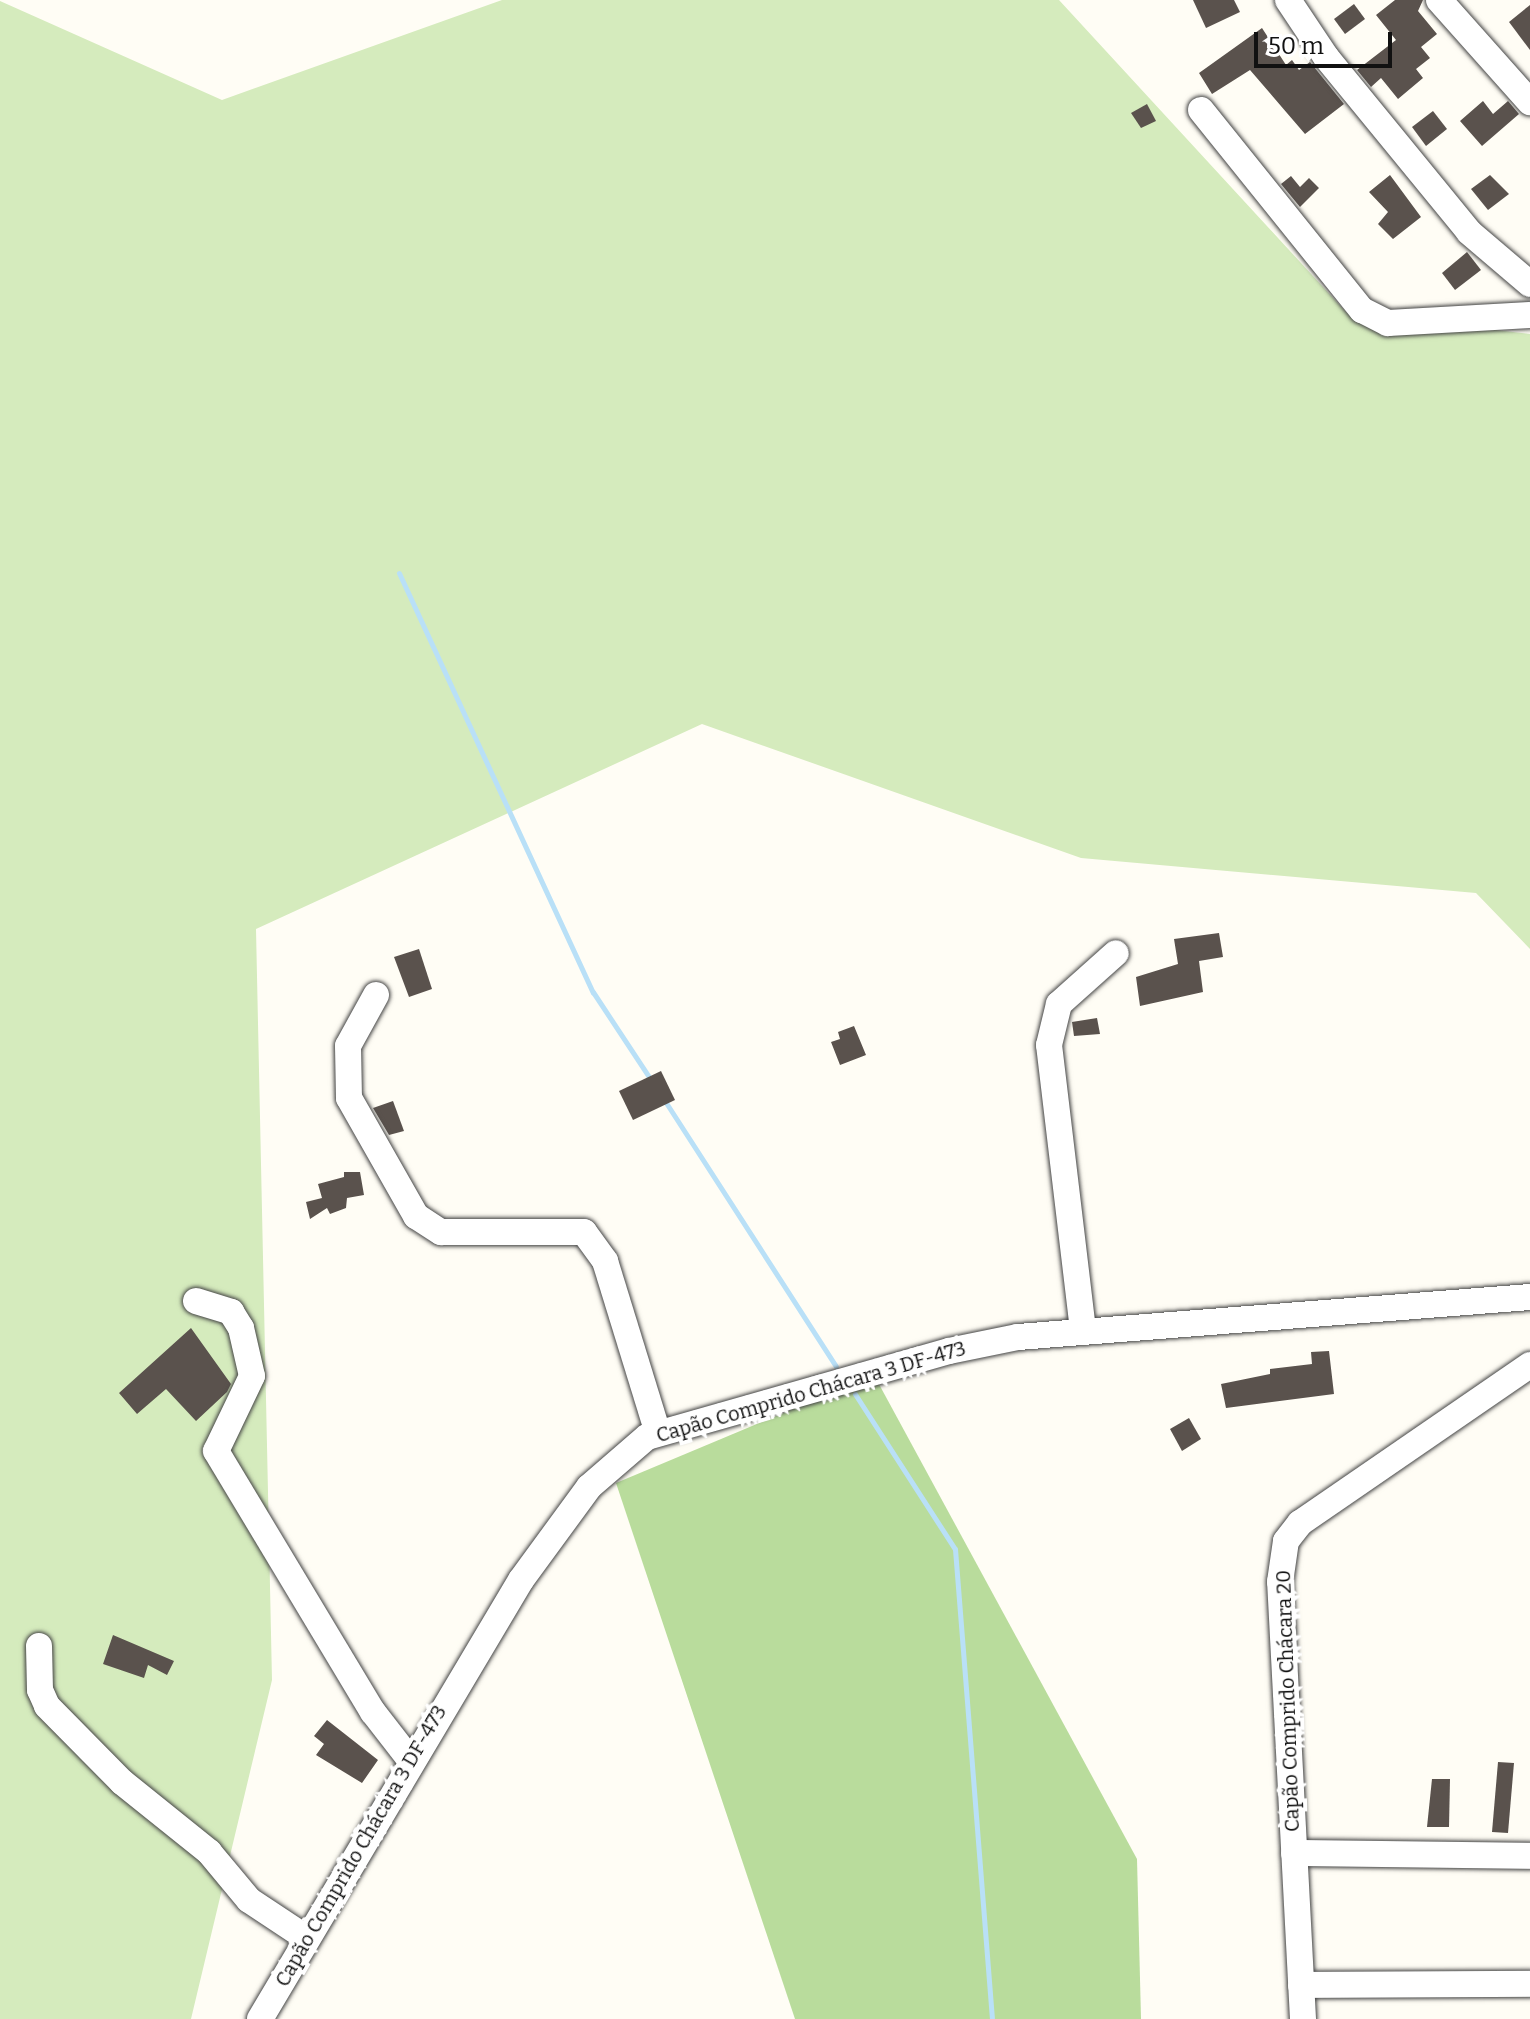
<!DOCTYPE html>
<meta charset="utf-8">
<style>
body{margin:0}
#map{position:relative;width:1530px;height:2019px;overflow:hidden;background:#fffdf5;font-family:Bitter,serif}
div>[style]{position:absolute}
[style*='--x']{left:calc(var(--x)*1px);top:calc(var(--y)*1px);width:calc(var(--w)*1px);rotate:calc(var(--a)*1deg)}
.green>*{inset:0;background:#d5ebbd}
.forest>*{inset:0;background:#b9dc9c}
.stream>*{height:5px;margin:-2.5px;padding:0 2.5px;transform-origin:2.5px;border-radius:2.5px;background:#b9e0f7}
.building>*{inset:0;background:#5a524d}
.roads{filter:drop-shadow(0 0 2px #444) drop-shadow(0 0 2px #444)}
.minor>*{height:26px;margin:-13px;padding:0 13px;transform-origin:13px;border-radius:13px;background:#fff}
span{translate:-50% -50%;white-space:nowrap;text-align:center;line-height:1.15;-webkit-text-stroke:8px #fff;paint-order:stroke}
.street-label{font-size:20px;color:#111}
.scale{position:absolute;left:1254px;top:32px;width:138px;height:36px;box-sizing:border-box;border:4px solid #111;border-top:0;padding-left:10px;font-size:24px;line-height:28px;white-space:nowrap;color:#111;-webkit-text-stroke:6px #fff;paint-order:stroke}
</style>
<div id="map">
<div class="green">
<div style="clip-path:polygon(502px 0,1059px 0,1347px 313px,1530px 334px,1530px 949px,1476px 893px,1081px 858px,702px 724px,256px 929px,272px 1680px,191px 2019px,0 2019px,0 1px,222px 100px)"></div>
</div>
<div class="forest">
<div style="clip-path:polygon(874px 1375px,1137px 1859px,1141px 2019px,795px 2019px,616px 1483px)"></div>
</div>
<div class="stream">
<div style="--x:399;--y:573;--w:462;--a:65.2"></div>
<div style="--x:593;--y:992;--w:105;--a:56.6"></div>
<div style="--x:663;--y:1098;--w:319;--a:57.2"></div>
<div style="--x:855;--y:1394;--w:184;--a:57.2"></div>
<div style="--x:955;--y:1549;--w:471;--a:85.5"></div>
</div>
<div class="building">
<div style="clip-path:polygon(1193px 0,1234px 0,1240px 12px,1206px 28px)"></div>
<div style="clip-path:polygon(1395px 0,1423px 0,1418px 11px,1437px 34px,1421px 47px,1430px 58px,1416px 69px,1423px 78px,1398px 99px,1381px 78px,1371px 87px,1357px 70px,1396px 40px,1376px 15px)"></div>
<div style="clip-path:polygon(1354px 4px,1365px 19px,1345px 34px,1334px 19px)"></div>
<div style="clip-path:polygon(1530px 5px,1530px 50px,1509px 22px)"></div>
<div style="clip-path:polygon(1262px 28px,1286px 65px,1292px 60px,1299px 70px,1310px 62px,1344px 104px,1305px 134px,1250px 70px,1212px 94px,1199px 73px)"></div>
<div style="clip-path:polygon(1483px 101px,1493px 114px,1508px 101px,1519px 114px,1482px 146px,1460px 121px)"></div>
<div style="clip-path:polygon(1147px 104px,1156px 121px,1141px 128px,1131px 113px)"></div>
<div style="clip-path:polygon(1433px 111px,1447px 129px,1426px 146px,1412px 127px)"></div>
<div style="clip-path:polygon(1390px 175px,1421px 217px,1393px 239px,1378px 224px,1388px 212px,1369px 192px)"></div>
<div style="clip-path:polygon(1490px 175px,1509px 194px,1488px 210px,1471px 189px)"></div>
<div style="clip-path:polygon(1291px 176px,1300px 187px,1309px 178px,1319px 188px,1300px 207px,1281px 184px)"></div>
<div style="clip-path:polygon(1467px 252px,1481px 270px,1455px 290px,1442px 273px)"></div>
<div style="clip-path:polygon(1219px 933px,1223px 957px,1199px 961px,1203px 992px,1140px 1006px,1136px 977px,1178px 964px,1174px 939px)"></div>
<div style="clip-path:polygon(419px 949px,432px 989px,409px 997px,394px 957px)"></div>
<div style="clip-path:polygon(1097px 1018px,1100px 1034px,1074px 1036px,1072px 1022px)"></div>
<div style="clip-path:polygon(854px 1026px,866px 1055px,840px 1065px,831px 1042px,840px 1039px,838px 1032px)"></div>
<div style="clip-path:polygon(661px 1071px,675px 1100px,633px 1120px,619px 1091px)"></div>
<div style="clip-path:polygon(393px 1101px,404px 1131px,389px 1135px,373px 1108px)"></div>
<div style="clip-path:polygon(344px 1172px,360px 1172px,364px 1195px,347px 1198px,346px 1208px,330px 1214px,327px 1208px,310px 1219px,306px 1202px,322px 1198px,318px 1184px,344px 1177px)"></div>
<div style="clip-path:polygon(191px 1328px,231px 1384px,227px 1392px,196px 1421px,166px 1389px,137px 1414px,119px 1393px)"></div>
<div style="clip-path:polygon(1329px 1351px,1334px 1394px,1226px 1408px,1221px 1384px,1270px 1374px,1270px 1369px,1312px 1364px,1311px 1352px)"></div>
<div style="clip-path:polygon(1189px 1418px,1201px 1439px,1182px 1451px,1170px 1429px)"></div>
<div style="clip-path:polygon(113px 1635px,174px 1661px,167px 1675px,148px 1665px,144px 1678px,103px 1664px)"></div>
<div style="clip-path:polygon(327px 1720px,378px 1760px,362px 1783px,316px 1755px,324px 1744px,314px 1736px)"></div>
<div style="clip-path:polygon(1498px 1762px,1514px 1763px,1508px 1833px,1492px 1832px)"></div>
<div style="clip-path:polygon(1432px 1779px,1450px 1779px,1449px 1827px,1427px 1827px)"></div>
</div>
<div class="roads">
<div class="minor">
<div style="--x:1288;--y:0;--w:69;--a:56.3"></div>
<div style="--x:1326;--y:57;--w:226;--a:50.7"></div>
<div style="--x:1469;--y:232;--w:80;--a:40.4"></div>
<div style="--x:1439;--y:0;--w:137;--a:48.3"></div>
<div style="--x:1201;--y:110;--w:257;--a:51.2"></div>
<div style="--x:1362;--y:310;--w:29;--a:27"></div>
<div style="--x:1388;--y:323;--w:142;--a:-3.2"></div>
<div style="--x:376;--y:995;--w:58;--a:118.8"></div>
<div style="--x:348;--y:1046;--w:52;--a:88.9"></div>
<div style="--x:349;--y:1098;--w:136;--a:60.4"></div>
<div style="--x:416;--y:1216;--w:30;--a:33"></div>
<div style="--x:441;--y:1232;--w:143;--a:0"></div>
<div style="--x:584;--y:1232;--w:36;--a:54"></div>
<div style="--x:605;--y:1261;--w:180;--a:72.9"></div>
<div style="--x:196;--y:1301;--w:37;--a:17"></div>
<div style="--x:231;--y:1312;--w:19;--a:58"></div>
<div style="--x:241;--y:1328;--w:49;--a:77.1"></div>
<div style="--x:252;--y:1376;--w:83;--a:115.6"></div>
<div style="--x:216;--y:1451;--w:305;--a:59"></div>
<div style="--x:373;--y:1712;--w:62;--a:52.2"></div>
<div style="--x:1083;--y:1330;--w:287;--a:-96.8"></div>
<div style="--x:1049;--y:1045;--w:42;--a:-76.3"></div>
<div style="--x:1059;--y:1004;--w:76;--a:-41.8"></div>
<div style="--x:39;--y:1646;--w:44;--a:88.7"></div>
<div style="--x:40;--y:1690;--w:17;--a:66"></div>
<div style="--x:47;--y:1706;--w:107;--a:45.4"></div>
<div style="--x:122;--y:1782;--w:112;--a:38.8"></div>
<div style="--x:209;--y:1852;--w:62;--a:50.2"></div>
<div style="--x:249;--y:1900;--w:67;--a:33.5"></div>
<div style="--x:1294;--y:1853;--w:236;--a:0.7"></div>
<div style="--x:1301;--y:1985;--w:229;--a:-0.3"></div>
<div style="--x:260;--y:2019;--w:511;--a:-59.27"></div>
<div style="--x:521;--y:1580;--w:115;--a:-53.8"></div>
<div style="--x:589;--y:1487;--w:77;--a:-40.8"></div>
<div style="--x:647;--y:1437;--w:314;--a:-15.9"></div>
<div style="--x:949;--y:1351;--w:70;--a:-11.5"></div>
<div style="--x:1018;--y:1337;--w:514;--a:-4.47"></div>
<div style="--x:1303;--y:2019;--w:438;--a:-93"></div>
<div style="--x:1280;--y:1582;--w:41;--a:-81.7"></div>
<div style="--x:1286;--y:1541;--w:23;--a:-52"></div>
<div style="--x:1300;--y:1523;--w:279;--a:-34.5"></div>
</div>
</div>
<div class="street-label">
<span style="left:811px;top:1392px;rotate:-16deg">Capão Comprido Chácara 3 DF-473</span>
<span style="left:1288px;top:1701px;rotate:-92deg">Capão Comprido Chácara 20</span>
<span style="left:361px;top:1846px;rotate:-60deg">Capão Comprido Chácara 3 DF-473</span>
</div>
<div class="scale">50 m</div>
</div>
